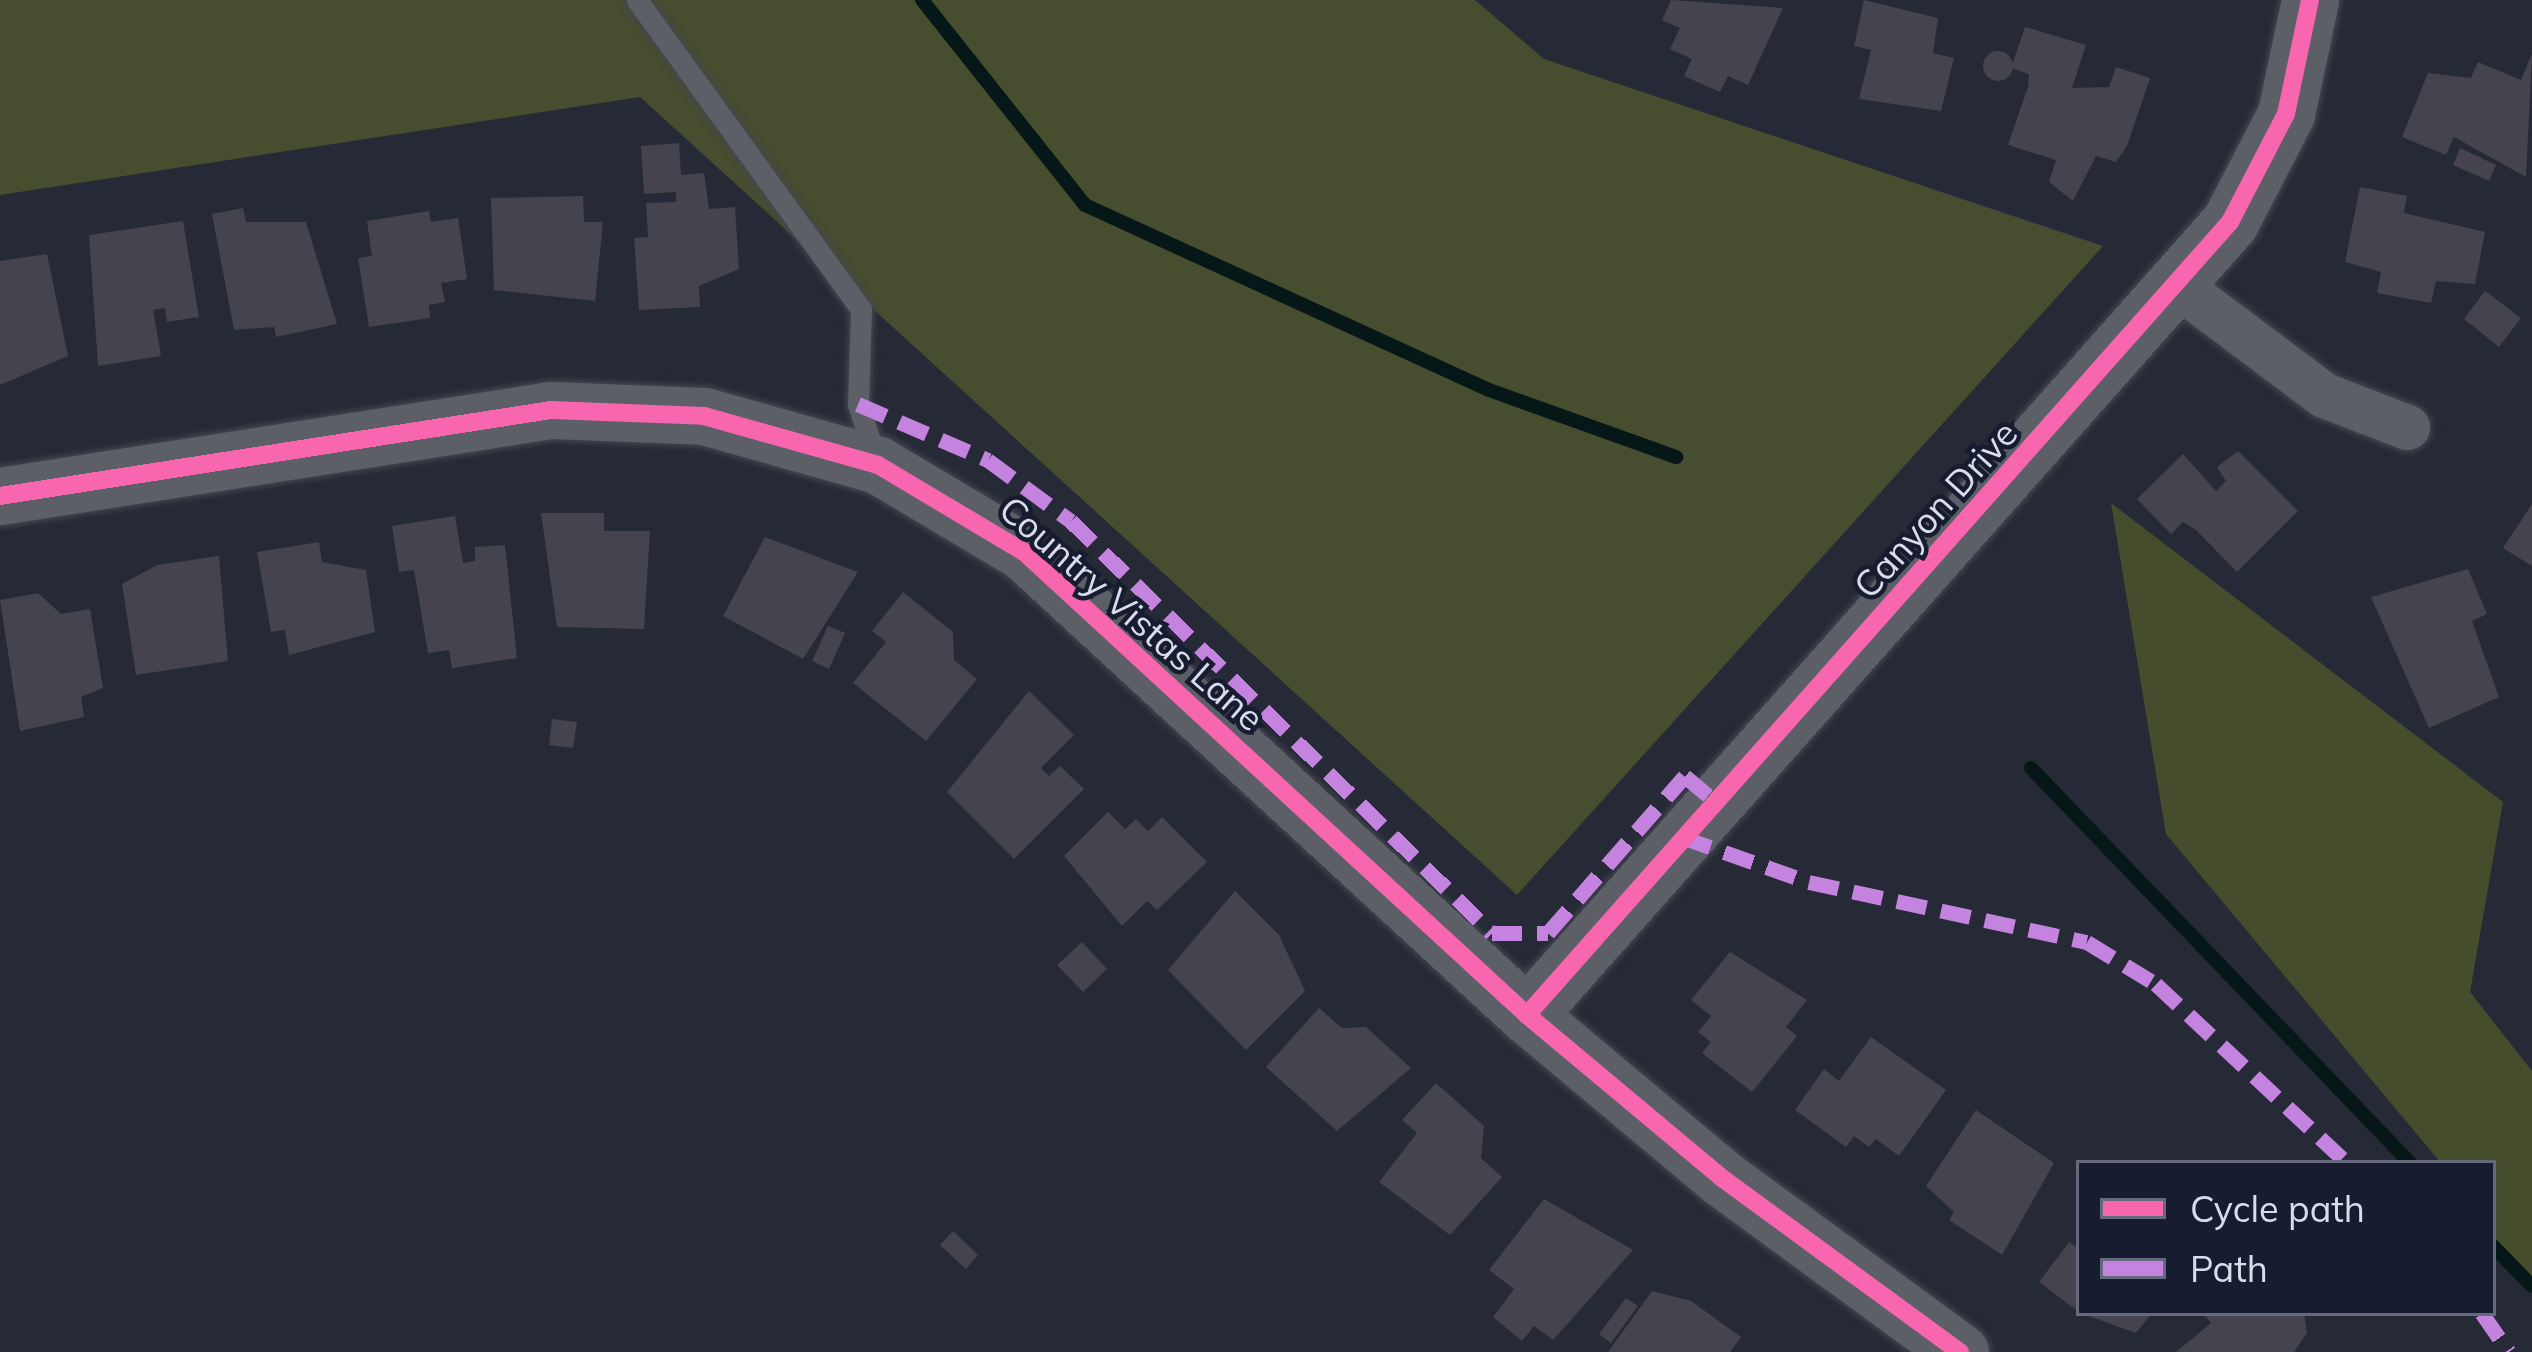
<!DOCTYPE html>
<style>
body{margin:0}
#map{position:relative;width:2532px;height:1352px;overflow:hidden;background:#262a36;font-family:Mulish,sans-serif}
div>[style]{position:absolute}
[style*='--x']{left:calc(var(--x)*1px);top:calc(var(--y)*1px);width:calc(var(--w)*1px);rotate:calc(var(--a)*1deg)}
.green>*{inset:0;background:#474d2f}
.forest>*{inset:0;background:#464d2c}
.stream>*{height:14px;margin:-7px;padding:0 7px;transform-origin:7px;border-radius:7px;background:#061718}
.building>*{inset:0;background:#44434e}
.round{border-radius:50%}
.roads{filter:drop-shadow(0 0 3px #444751) drop-shadow(0 0 3px #444751)}
.service>*{height:21px;margin:-10.5px;padding:0 10.5px;transform-origin:10.5px;border-radius:10.5px;background:#5c5f66}
.minor>*{height:45px;margin:-22.5px;padding:0 22.5px;transform-origin:22.5px;border-radius:22.5px;background:#5c5f66}
.tertiary>*{height:57px;margin:-28.5px;padding:0 28.5px;transform-origin:28.5px;border-radius:28.5px;background:#5c5f66}
.quiet>*{height:15px;margin-top:-7.5px;transform-origin:0;background:repeating-linear-gradient(90deg,#c483df 0 30px,transparent 0 45px)}
.cycleway>*{height:18px;margin:-9px;padding:0 9px;transform-origin:9px;border-radius:9px;background:#f766af}
span{translate:-50% -50%;white-space:nowrap;text-align:center;line-height:1.15;-webkit-text-stroke:9px #171c31;paint-order:stroke}
.street-label{font-size:36px;color:#d8ddec}
.legend{position:absolute;left:2076px;top:1160px;width:420px;height:156px;box-sizing:border-box;background:#171c31;border:3px solid #64697c;margin:0;padding:15px 21px;list-style:none;font-size:36px;color:#d8ddec}
.legend li{display:flex;align-items:center;gap:24px;height:60px}
.legend b{width:60px;border:3px solid #64697c}
</style>
<div id="map">
<div class="green">
<div style="clip-path:polygon(0 0,1475px 0,1544px 59px,2103px 246px,1517px 895px,640px 97px,0 195px)"></div>
</div>
<div class="forest">
<div style="clip-path:polygon(2111px 503px,2503px 802px,2470px 992px,2532px 1071px,2532px 1292px,2493px 1237px,2493px 1163px,2441px 1163px,2166px 834px)"></div>
</div>
<div class="stream">
<div style="--x:922;--y:0;--w:262;--a:51.5"></div>
<div style="--x:1085;--y:205;--w:444;--a:24.6"></div>
<div style="--x:1489;--y:390;--w:199;--a:19.7"></div>
<div style="--x:2031;--y:768;--w:547;--a:46.18"></div>
<div style="--x:2493;--y:1246;--w:56;--a:45.7"></div>
</div>
<div class="building">
<div style="clip-path:polygon(1671px 0,1783px 8px,1748px 85px,1728px 76px,1720px 92px,1684px 76px,1692px 59px,1670px 49px,1680px 28px,1662px 20px)"></div>
<div style="clip-path:polygon(1864px 0,1938px 18px,1933px 53px,1954px 58px,1941px 111px,1859px 99px,1871px 50px,1854px 46px)"></div>
<div style="clip-path:polygon(2025px 27px,2086px 45px,2072px 88px,2109px 87px,2116px 67px,2150px 78px,2127px 146px,2116px 162px,2096px 156px,2073px 201px,2049px 182px,2056px 160px,2008px 145px,2028px 87px,2029px 74px,2011px 68px)"></div>
<div class="round" style="left:1983px;top:51px;width:30px;height:30px"></div>
<div style="clip-path:polygon(2532px 54px,2526px 177px,2454px 137px,2446px 155px,2402px 137px,2428px 73px,2471px 78px,2478px 62px,2521px 80px)"></div>
<div style="clip-path:polygon(679px 143px,681px 175px,704px 173px,709px 209px,735px 207px,739px 269px,699px 286px,700px 307px,639px 310px,634px 238px,648px 237px,646px 203px,676px 202px,676px 192px,644px 194px,641px 146px)"></div>
<div style="clip-path:polygon(2460px 148px,2496px 165px,2489px 181px,2453px 165px)"></div>
<div style="clip-path:polygon(2360px 187px,2407px 196px,2404px 213px,2485px 232px,2475px 284px,2436px 281px,2431px 303px,2377px 293px,2381px 272px,2345px 262px)"></div>
<div style="clip-path:polygon(583px 196px,584px 222px,603px 222px,595px 301px,494px 290px,491px 198px)"></div>
<div style="clip-path:polygon(243px 208px,246px 222px,306px 222px,337px 324px,276px 337px,274px 327px,234px 330px,212px 214px)"></div>
<div style="clip-path:polygon(429px 211px,431px 222px,458px 218px,467px 279px,441px 283px,445px 302px,429px 305px,430px 318px,369px 327px,358px 258px,372px 256px,367px 221px)"></div>
<div style="clip-path:polygon(183px 221px,199px 317px,167px 322px,165px 308px,153px 310px,161px 356px,98px 366px,89px 235px)"></div>
<div style="clip-path:polygon(47px 254px,68px 356px,0 385px,0 261px)"></div>
<div style="clip-path:polygon(2485px 291px,2521px 318px,2499px 347px,2464px 319px)"></div>
<div style="clip-path:polygon(2238px 451px,2298px 511px,2237px 572px,2196px 530px,2183px 522px,2171px 534px,2137px 499px,2183px 454px,2216px 491px,2226px 481px,2217px 467px)"></div>
<div style="clip-path:polygon(2532px 504px,2532px 566px,2503px 548px)"></div>
<div style="clip-path:polygon(541px 513px,604px 513px,604px 531px,650px 531px,644px 629px,557px 627px)"></div>
<div style="clip-path:polygon(455px 516px,463px 563px,475px 561px,475px 547px,505px 545px,517px 658px,452px 668px,449px 650px,428px 653px,414px 570px,399px 572px,392px 526px)"></div>
<div style="clip-path:polygon(765px 537px,858px 572px,803px 659px,723px 616px)"></div>
<div style="clip-path:polygon(319px 542px,322px 562px,366px 570px,375px 632px,289px 655px,285px 630px,271px 632px,257px 552px)"></div>
<div style="clip-path:polygon(219px 556px,228px 661px,136px 675px,122px 584px,157px 565px)"></div>
<div style="clip-path:polygon(2468px 569px,2487px 614px,2472px 621px,2499px 697px,2429px 728px,2371px 597px)"></div>
<div style="clip-path:polygon(903px 592px,953px 632px,954px 660px,977px 679px,926px 741px,853px 683px,886px 642px,872px 631px)"></div>
<div style="clip-path:polygon(38px 593px,61px 614px,90px 609px,103px 688px,81px 697px,84px 717px,20px 731px,0 600px)"></div>
<div style="clip-path:polygon(828px 626px,845px 633px,829px 669px,812px 661px)"></div>
<div style="clip-path:polygon(1029px 691px,1074px 735px,1041px 768px,1049px 776px,1060px 766px,1084px 789px,1014px 859px,947px 792px)"></div>
<div style="clip-path:polygon(552px 719px,577px 722px,573px 748px,549px 745px)"></div>
<div style="clip-path:polygon(1108px 812px,1125px 829px,1136px 819px,1148px 831px,1162px 817px,1207px 862px,1157px 910px,1147px 901px,1122px 926px,1064px 856px)"></div>
<div style="clip-path:polygon(1235px 891px,1279px 935px,1305px 991px,1246px 1050px,1168px 970px)"></div>
<div style="clip-path:polygon(1082px 942px,1107px 969px,1083px 992px,1057px 965px)"></div>
<div style="clip-path:polygon(1730px 952px,1807px 1000px,1786px 1027px,1797px 1036px,1752px 1092px,1702px 1053px,1711px 1042px,1698px 1032px,1711px 1016px,1691px 1000px)"></div>
<div style="clip-path:polygon(1319px 1008px,1342px 1028px,1366px 1027px,1411px 1068px,1337px 1131px,1266px 1067px)"></div>
<div style="clip-path:polygon(1871px 1037px,1946px 1090px,1899px 1156px,1876px 1139px,1869px 1147px,1854px 1136px,1846px 1147px,1795px 1110px,1824px 1069px,1839px 1081px)"></div>
<div style="clip-path:polygon(1436px 1083px,1484px 1126px,1481px 1158px,1502px 1177px,1450px 1235px,1379px 1182px,1417px 1133px,1402px 1120px)"></div>
<div style="clip-path:polygon(1976px 1110px,2054px 1163px,2002px 1255px,1949px 1220px,1954px 1212px,1926px 1186px)"></div>
<div style="clip-path:polygon(1544px 1199px,1633px 1250px,1553px 1340px,1534px 1326px,1522px 1341px,1493px 1317px,1514px 1289px,1489px 1270px)"></div>
<div style="clip-path:polygon(953px 1231px,978px 1255px,966px 1269px,940px 1245px)"></div>
<div style="clip-path:polygon(2069px 1242px,2079px 1249px,2079px 1312px,2039px 1282px)"></div>
<div style="clip-path:polygon(1652px 1291px,1691px 1301px,1741px 1337px,1730px 1352px,1608px 1352px)"></div>
<div style="clip-path:polygon(1626px 1298px,1638px 1306px,1611px 1343px,1599px 1334px)"></div>
<div style="clip-path:polygon(2080px 1313px,2152px 1313px,2136px 1333px)"></div>
<div style="clip-path:polygon(2203px 1313px,2304px 1313px,2307px 1333px,2294px 1352px,2176px 1352px,2211px 1323px)"></div>
</div>
<div class="roads">
<div class="service">
<div style="--x:637;--y:0;--w:382;--a:54.1"></div>
<div style="--x:861;--y:309;--w:95;--a:91.8"></div>
<div style="--x:858;--y:404;--w:58;--a:71.9"></div>
</div>
<div class="minor">
<div style="--x:2176;--y:284;--w:185;--a:36.9"></div>
<div style="--x:2324;--y:395;--w:89;--a:21.1"></div>
</div>
<div class="tertiary">
<div style="--x:0;--y:496;--w:558;--a:-8.87"></div>
<div style="--x:551;--y:410;--w:153;--a:2.2"></div>
<div style="--x:704;--y:416;--w:181;--a:15.7"></div>
<div style="--x:878;--y:465;--w:170;--a:30.8"></div>
<div style="--x:1024;--y:552;--w:684;--a:42.63"></div>
<div style="--x:1527;--y:1015;--w:254;--a:39.9"></div>
<div style="--x:1722;--y:1178;--w:295;--a:36.2"></div>
<div style="--x:1527;--y:1015;--w:1060;--a:-48.44"></div>
<div style="--x:2230;--y:222;--w:122;--a:-62.6"></div>
<div style="--x:2286;--y:114;--w:116;--a:-78.1"></div>
</div>
</div>
<div class="quiet">
<div style="--x:858;--y:404;--w:142;--a:23.3"></div>
<div style="--x:988;--y:460;--w:103;--a:36.3"></div>
<div style="--x:1071;--y:521;--w:589;--a:44.38"></div>
<div style="--x:1492;--y:933;--w:56;--a:0"></div>
<div style="--x:1548;--y:933;--w:208;--a:-48.9"></div>
<div style="--x:1685;--y:776;--w:38;--a:40"></div>
<div style="--x:1682;--y:837;--w:135;--a:19.5"></div>
<div style="--x:1809;--y:882;--w:284;--a:12.2"></div>
<div style="--x:2087;--y:942;--w:81;--a:31.3"></div>
<div style="--x:2156;--y:984;--w:262;--a:43.1"></div>
<div style="--x:2482;--y:1313;--w:47;--a:55.3"></div>
</div>
<div class="cycleway">
<div style="--x:0;--y:496;--w:558;--a:-8.87"></div>
<div style="--x:551;--y:410;--w:153;--a:2.2"></div>
<div style="--x:704;--y:416;--w:181;--a:15.7"></div>
<div style="--x:878;--y:465;--w:170;--a:30.8"></div>
<div style="--x:1024;--y:552;--w:684;--a:42.63"></div>
<div style="--x:1527;--y:1015;--w:254;--a:39.9"></div>
<div style="--x:1722;--y:1178;--w:295;--a:36.2"></div>
<div style="--x:1527;--y:1015;--w:1060;--a:-48.44"></div>
<div style="--x:2230;--y:222;--w:122;--a:-62.6"></div>
<div style="--x:2286;--y:114;--w:116;--a:-78.1"></div>
</div>
<div class="street-label">
<span style="left:1935px;top:509px;rotate:-48deg">Canyon Drive</span>
<span style="left:1132px;top:613px;rotate:41deg">Country Vistas Lane</span>
</div>
<ul class="legend">
<li><b style="height:15px;background:#f766af"></b>Cycle path</li>
<li><b style="height:15px;background:#c483df"></b>Path</li>
</ul>
</div>
